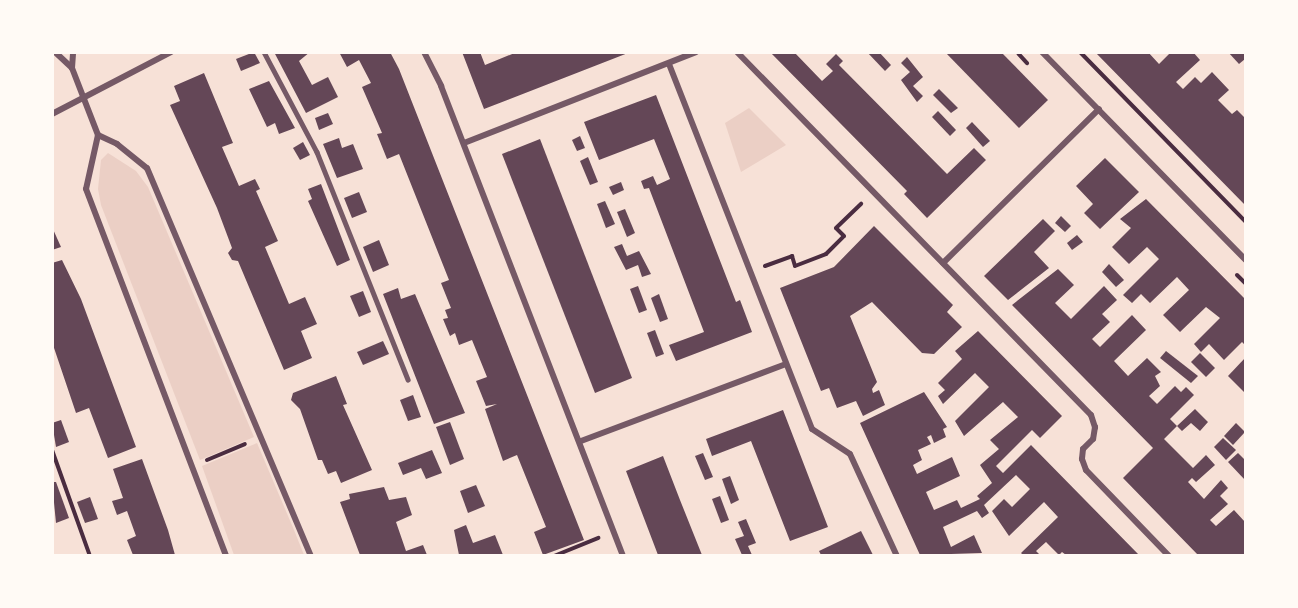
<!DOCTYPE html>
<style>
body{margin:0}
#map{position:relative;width:1298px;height:608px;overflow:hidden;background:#f7e1d7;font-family:Lato,sans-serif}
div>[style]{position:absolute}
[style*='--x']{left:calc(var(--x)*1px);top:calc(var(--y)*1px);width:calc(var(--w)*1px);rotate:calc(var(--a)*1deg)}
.green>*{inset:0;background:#ebcfc5}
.building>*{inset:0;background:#644757}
.path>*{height:4px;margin:-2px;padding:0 2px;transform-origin:2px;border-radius:2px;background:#4a2c40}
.service>*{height:4.5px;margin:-2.25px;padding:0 2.25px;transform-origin:2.25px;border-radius:2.25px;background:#755966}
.minor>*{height:6px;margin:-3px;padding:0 3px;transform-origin:3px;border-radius:3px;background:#755966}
span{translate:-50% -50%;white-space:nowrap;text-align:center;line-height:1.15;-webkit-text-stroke:6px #fffaf5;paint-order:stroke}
.frame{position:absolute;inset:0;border:54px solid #fffaf5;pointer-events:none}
</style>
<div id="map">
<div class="green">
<div style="clip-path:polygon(749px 108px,786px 145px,741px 172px,725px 123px)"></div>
<div style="clip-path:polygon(108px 153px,136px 171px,148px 187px,254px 437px,200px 460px,101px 205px,98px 189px,101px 160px)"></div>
<div style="clip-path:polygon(257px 443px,294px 530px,304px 555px,234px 555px,202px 466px)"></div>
</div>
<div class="building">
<div style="clip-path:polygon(254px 52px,260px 63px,241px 71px,236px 59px)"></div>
<div style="clip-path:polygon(274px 52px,310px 52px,299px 61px,312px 85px,328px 77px,338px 97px,306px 113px)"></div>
<div style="clip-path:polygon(339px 52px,390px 52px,399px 69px,584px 540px,543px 555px,534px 532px,546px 527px,517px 455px,503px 461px,485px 409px,497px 404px,486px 406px,476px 381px,487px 377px,472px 340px,459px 345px,455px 333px,450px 336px,443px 319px,448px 318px,445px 310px,451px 308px,441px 283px,449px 280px,399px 154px,387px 159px,377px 134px,382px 133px,362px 87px,371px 83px,359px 60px,347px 67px)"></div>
<div style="clip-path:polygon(462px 52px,480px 52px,485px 65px,517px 52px,628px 53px,484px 109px)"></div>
<div style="clip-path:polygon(770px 52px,794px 52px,822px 81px,833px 71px,826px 64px,836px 54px,843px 61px,839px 65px,947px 174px,974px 148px,986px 160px,927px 218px,904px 194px,907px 191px)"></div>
<div style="clip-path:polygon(867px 52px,879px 52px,891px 65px,885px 71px)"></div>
<div style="clip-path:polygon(945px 52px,1001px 52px,1048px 100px,1019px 128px)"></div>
<div style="clip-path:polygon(1095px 52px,1148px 52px,1159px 64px,1171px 52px,1193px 52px,1200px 60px,1176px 82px,1183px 89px,1195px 77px,1201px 83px,1212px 72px,1229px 90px,1218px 100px,1232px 114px,1237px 110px,1245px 118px,1245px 205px)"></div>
<div style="clip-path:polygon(1228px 52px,1245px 52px,1245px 59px,1239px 64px)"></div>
<div style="clip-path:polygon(907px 57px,923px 77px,913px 86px,923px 96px,917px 102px,901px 80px,910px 72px,901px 63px)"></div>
<div style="clip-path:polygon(204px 73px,233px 143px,222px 147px,239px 186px,255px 179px,260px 189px,256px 191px,278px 241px,265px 247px,289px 304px,305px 297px,317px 324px,301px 331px,312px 358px,284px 370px,238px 261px,232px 260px,228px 253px,232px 248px,217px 208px,170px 105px,180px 101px,174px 86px)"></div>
<div style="clip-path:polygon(269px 81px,295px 128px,279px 134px,275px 123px,267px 127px,249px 89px)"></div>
<div style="clip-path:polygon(939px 89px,958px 108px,951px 113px,933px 95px)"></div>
<div style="clip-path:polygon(656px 95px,736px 302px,740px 300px,752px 332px,676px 361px,669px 345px,704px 332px,649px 188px,644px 189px,641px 181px,653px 176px,657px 185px,670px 179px,654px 139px,599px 160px,584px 122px)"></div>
<div style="clip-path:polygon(938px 111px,956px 130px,950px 136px,932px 117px)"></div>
<div style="clip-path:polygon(328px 113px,333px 124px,319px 130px,315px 118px)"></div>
<div style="clip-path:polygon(972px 122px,990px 141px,983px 147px,966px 128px)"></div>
<div style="clip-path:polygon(580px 136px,585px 148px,577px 151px,572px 140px)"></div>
<div style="clip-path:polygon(339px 138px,342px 148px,353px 144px,363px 169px,337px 178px,323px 144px)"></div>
<div style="clip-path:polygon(540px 139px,632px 378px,595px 393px,502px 154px)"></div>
<div style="clip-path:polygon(303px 142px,310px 155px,300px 160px,293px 148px)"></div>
<div style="clip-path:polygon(588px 157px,598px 182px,590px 185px,580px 161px)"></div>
<div style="clip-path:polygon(1105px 158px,1139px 192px,1100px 229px,1084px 213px,1093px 204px,1076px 186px)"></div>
<div style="clip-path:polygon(621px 182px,624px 190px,613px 195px,609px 187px)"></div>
<div style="clip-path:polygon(321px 184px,350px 260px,337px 266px,308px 201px,312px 199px,308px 189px)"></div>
<div style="clip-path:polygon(359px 192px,367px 212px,352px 218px,344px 198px)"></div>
<div style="clip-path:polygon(1146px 199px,1245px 299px,1245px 345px,1242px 342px,1224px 360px,1209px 344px,1201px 352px,1194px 344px,1220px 318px,1206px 307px,1180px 332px,1163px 315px,1189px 290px,1177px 277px,1150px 303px,1141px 294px,1132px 303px,1123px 295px,1159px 259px,1147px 247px,1129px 264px,1112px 247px,1131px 228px,1120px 219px)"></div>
<div style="clip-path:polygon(605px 201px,615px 224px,606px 228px,597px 204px)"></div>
<div style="clip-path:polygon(625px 209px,635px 233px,627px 237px,617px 212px)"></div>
<div style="clip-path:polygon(1061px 216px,1071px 226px,1065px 232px,1055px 223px)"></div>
<div style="clip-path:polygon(1043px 219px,1055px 231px,1034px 252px,1049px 268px,1008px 300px,984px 276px)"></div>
<div style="clip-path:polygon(874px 226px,953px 305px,947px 312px,962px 327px,934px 354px,922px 353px,872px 302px,850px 316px,877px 382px,872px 389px,873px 393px,879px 390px,885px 405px,863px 416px,856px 401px,837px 408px,829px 388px,821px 391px,780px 288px,834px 267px)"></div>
<div style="clip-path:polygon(52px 227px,61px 247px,52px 250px)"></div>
<div style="clip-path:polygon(1077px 235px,1083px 242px,1072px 250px,1067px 243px)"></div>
<div style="clip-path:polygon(379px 240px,389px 265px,373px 272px,363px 247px)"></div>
<div style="clip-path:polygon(622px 244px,627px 256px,639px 251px,651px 274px,642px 277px,638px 265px,626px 270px,614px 247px)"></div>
<div style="clip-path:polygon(62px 260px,81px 299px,136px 447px,108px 458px,89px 408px,76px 413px,52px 342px,52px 263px)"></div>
<div style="clip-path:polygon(1109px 264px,1124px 280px,1116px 287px,1102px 272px)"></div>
<div style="clip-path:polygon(1058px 269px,1074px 285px,1055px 303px,1071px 319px,1104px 286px,1117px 300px,1102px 314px,1110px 322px,1092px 339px,1100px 347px,1132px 315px,1146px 330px,1114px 361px,1128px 376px,1147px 358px,1161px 372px,1155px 376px,1160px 386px,1149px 396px,1157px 404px,1175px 386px,1181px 392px,1186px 387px,1194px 395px,1170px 419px,1177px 426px,1195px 409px,1208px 422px,1200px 431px,1191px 423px,1182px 431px,1177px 426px,1164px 439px,1193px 468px,1206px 455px,1215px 465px,1196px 482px,1192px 478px,1188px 482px,1204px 499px,1221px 480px,1228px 488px,1220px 496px,1228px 504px,1210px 520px,1216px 526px,1234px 510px,1245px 522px,1245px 555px,1198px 555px,1123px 478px,1153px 448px,1012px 305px)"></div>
<div style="clip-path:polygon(638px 286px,647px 310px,639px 313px,630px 289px)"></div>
<div style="clip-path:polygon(398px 288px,401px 299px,415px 294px,465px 413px,434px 424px,383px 294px)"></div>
<div style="clip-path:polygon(363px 291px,371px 312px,359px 317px,350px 296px)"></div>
<div style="clip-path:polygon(659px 294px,668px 319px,660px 322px,651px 298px)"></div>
<div style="clip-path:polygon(655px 330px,664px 354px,656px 357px,647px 333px)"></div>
<div style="clip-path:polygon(978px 331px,1062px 416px,1040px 438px,1032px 430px,996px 466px,1003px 473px,1031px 445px,1139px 555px,1066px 555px,1062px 552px,1059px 555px,1046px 542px,1036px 551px,1040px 555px,1023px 555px,1021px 553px,1058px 517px,1044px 502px,1009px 536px,992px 511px,1004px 499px,1012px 507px,1030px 489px,1016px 475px,984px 505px,989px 513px,982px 518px,977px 511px,943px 527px,951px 547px,974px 535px,982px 553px,920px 555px,860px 423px,924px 392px,947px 427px,943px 429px,946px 437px,934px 443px,931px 435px,927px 437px,931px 444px,918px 450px,922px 460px,913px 465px,917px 474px,952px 457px,960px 476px,926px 492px,934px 510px,957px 500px,961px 508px,980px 499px,977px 496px,992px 483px,980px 465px,999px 449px,990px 440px,1018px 417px,1003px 402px,964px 436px,955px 421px,989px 387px,975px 373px,943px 404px,938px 396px,945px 390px,938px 383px,962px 359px,955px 351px)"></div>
<div style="clip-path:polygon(383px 341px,389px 354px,363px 365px,357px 352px)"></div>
<div style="clip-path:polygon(1166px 351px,1198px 376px,1191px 383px,1160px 358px)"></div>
<div style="clip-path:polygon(1200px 353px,1215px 368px,1206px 377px,1191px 362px)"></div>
<div style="clip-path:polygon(1245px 358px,1245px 391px,1244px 392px,1228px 376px)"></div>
<div style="clip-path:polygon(336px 376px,347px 404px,343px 405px,372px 470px,341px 483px,336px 471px,328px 474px,322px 460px,318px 460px,300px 409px,291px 400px,293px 393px)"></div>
<div style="clip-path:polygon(413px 395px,421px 417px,408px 421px,400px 400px)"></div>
<div style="clip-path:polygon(783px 410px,828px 527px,790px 541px,751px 441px,712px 456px,706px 439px)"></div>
<div style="clip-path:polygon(61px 420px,69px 442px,56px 447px,52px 423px)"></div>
<div style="clip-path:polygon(450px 422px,464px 459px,450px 465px,436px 427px)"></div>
<div style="clip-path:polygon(1236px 423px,1245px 432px,1233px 445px,1224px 436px)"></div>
<div style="clip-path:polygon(1223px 438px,1236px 450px,1226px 460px,1214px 447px)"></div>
<div style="clip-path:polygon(432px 450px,442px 473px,426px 479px,421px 468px,403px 475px,398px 463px)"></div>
<div style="clip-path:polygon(703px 453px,713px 477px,705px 480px,695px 456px)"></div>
<div style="clip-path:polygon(1238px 453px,1245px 460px,1245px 480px,1228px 462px)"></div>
<div style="clip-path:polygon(663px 456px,680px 500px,702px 555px,658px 555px,626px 471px)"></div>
<div style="clip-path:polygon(142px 459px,168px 530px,175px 555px,133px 555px,127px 540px,136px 536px,127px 511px,117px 515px,112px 501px,123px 498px,113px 469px)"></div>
<div style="clip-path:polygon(730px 476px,739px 500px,731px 504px,722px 479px)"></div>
<div style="clip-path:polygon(52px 482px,56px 482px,69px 518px,56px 523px)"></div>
<div style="clip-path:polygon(476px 485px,485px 506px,468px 513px,460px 491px)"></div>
<div style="clip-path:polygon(384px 487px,389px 500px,406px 497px,412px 515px,396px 522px,406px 551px,423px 545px,427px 555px,360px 555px,340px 502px,350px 499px,349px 494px)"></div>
<div style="clip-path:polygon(720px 496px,729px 520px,721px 523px,712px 499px)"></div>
<div style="clip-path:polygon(90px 497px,98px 519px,85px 523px,77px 502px)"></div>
<div style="clip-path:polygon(746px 519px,756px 543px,748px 546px,752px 555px,742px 555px,735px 539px,744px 536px,738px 522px)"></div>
<div style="clip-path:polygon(466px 525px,473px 543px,495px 535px,503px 555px,459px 555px,454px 530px)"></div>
<div style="clip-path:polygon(861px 531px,873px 555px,821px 555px,819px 551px)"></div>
</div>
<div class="path">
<div style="--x:1017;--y:52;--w:15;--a:48"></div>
<div style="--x:1080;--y:52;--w:238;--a:45.7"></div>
<div style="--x:765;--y:266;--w:29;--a:-20"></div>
<div style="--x:792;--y:256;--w:10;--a:73"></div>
<div style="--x:795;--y:266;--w:33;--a:-21"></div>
<div style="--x:826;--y:254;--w:25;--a:-45"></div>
<div style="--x:844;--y:236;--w:11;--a:-135"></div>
<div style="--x:836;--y:228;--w:35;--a:-44"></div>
<div style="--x:1237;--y:275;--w:13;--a:45"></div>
<div style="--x:52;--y:450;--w:113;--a:70.3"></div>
<div style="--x:207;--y:460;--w:41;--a:-22.8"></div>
<div style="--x:554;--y:556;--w:48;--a:-22.2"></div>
</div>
<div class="service">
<div style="--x:264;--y:52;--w:113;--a:62.1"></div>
<div style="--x:317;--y:152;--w:245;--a:68.2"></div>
</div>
<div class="minor">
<div style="--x:55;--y:52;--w:23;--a:43"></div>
<div style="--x:72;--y:68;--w:72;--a:68.8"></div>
<div style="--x:98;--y:135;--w:55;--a:102.5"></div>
<div style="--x:86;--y:189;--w:393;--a:69.1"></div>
<div style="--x:424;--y:52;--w:38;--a:63"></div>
<div style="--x:441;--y:86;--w:504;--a:68.83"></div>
<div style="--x:737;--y:52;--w:507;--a:45.72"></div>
<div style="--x:1091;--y:415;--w:13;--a:72"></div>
<div style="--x:1095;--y:427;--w:12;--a:99"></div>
<div style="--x:1093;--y:439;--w:14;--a:135"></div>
<div style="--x:1083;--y:449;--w:10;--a:96"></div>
<div style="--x:1082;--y:459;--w:12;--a:70"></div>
<div style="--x:1086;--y:470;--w:120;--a:46"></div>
<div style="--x:1042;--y:52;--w:291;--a:45.6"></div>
<div style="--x:669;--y:64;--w:392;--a:68.6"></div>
<div style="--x:812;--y:429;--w:45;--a:33.3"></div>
<div style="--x:850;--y:454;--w:112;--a:65.3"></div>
<div style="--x:72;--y:68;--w:16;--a:-86"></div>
<div style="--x:52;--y:114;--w:134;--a:-27.5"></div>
<div style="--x:98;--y:135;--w:21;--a:25"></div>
<div style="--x:117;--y:144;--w:38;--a:39"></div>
<div style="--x:147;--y:168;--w:421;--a:67.1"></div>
<div style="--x:464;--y:143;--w:249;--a:-21.4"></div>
<div style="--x:943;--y:263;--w:219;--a:-44.6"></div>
<div style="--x:581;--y:441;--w:219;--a:-20.6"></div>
</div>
<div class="frame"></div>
</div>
